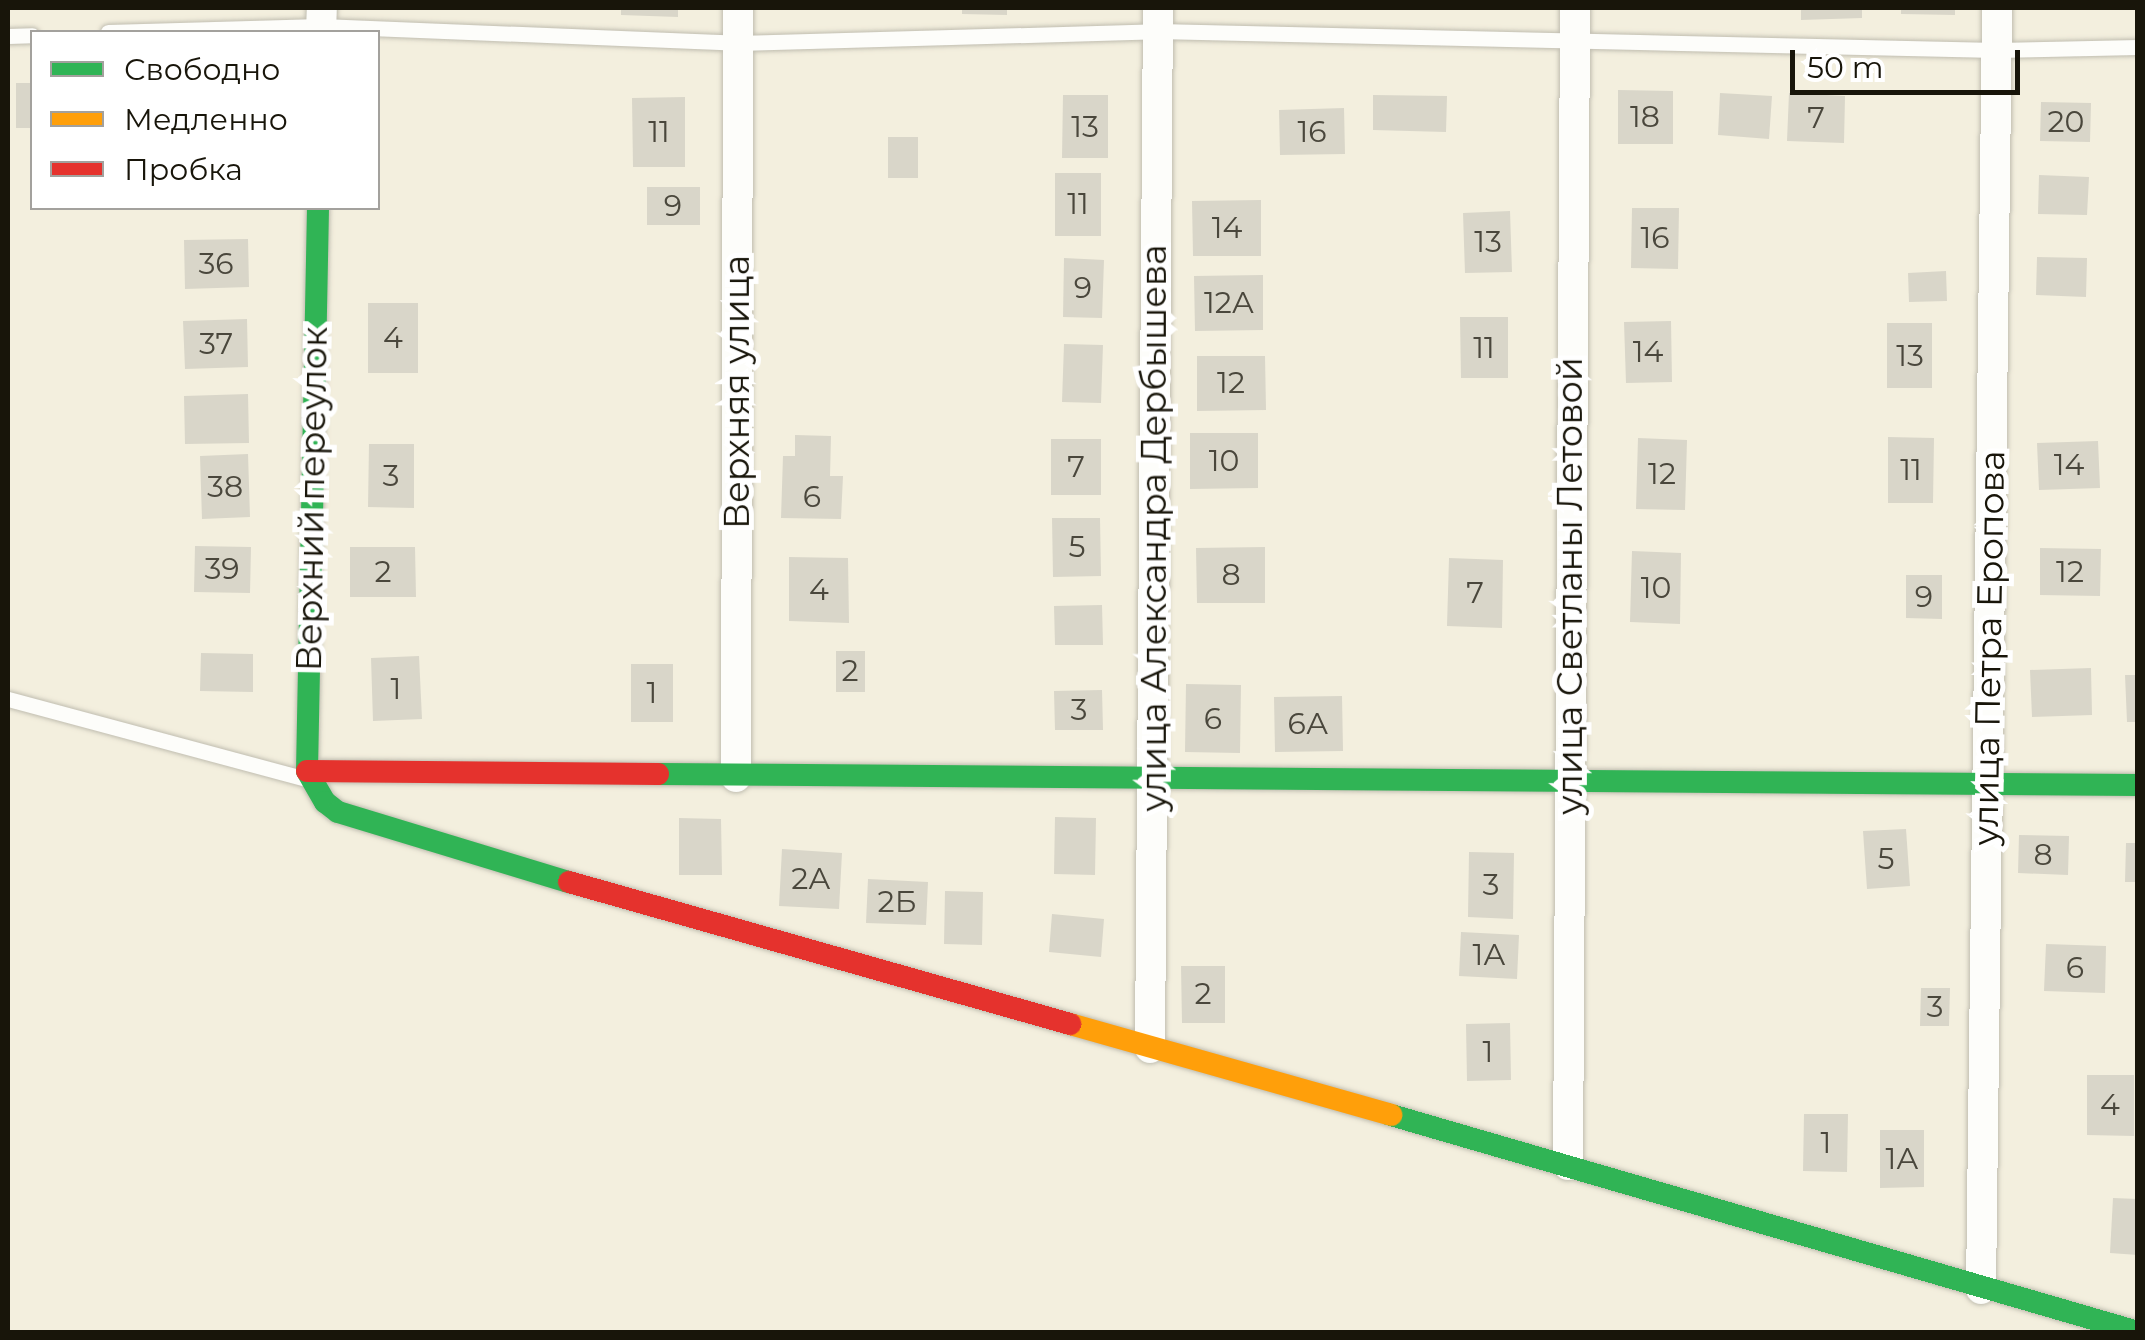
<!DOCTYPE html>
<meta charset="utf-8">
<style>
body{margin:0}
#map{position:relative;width:2145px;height:1340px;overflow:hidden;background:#f3efde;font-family:Montserrat,sans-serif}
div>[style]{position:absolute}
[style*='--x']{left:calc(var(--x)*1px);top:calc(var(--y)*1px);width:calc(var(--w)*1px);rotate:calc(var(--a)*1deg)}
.building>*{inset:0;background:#d9d6c9}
.roads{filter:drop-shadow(0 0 2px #c0bdb0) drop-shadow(0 0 2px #c0bdb0)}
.lane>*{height:15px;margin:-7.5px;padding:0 7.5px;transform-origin:7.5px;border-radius:7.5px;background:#fdfdfa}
.street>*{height:30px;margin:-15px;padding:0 15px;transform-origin:15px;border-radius:15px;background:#fdfdfa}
.fast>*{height:22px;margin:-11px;padding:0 11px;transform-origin:11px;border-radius:11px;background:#30b455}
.slow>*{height:22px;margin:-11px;padding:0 11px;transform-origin:11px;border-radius:11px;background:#ff9f0a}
.jam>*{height:22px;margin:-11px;padding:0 11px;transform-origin:11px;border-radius:11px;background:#e5322d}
span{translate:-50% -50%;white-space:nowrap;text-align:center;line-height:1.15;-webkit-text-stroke:10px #fff;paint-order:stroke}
.number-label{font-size:30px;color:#4a473c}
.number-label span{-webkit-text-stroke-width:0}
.street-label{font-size:35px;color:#18150a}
.frame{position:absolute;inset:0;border:10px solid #18150a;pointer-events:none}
.legend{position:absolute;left:30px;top:30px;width:350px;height:180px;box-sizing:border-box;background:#fff;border:2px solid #a3a19d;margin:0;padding:12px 18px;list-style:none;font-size:30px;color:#18150a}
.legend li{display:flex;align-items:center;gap:20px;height:50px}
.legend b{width:50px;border:2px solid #a3a19d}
.scale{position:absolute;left:1790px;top:50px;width:230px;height:45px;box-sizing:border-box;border:5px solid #18150a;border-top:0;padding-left:12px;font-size:30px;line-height:35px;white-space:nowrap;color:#18150a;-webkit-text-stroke:8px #fff;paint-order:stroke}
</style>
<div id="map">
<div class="building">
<div style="clip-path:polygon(621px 8px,678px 8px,678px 17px,621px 15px)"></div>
<div style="clip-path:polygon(962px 8px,1007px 8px,1007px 15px,962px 14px)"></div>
<div style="clip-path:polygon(1801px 8px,1862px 8px,1862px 18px,1801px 20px)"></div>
<div style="clip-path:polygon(1901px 8px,1955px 8px,1955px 15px,1901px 14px)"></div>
<div style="clip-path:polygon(16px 83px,32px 83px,32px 128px,16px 128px)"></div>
<div style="clip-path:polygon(1618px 90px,1673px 91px,1673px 144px,1618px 144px)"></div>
<div style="clip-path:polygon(1720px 93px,1772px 96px,1769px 139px,1718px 135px)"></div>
<div style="clip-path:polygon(1789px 93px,1845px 96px,1844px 143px,1787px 141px)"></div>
<div style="clip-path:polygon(1063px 95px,1108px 95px,1108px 158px,1062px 158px)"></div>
<div style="clip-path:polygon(1373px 95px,1447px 96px,1446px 132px,1373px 130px)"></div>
<div style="clip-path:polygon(685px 97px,685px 167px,633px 167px,632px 98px)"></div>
<div style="clip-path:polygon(2041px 102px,2091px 103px,2090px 142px,2040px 141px)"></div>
<div style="clip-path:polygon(1344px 108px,1345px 154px,1280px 155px,1279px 110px)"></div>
<div style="clip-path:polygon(888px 137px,918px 137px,918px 178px,888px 178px)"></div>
<div style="clip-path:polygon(1055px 173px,1101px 173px,1101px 236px,1055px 236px)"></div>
<div style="clip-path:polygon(2039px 175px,2089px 177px,2087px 215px,2038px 214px)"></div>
<div style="clip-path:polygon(647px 187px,700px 187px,700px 225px,647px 225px)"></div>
<div style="clip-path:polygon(1261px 200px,1261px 256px,1193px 256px,1192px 201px)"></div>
<div style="clip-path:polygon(1632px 208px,1679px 208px,1678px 269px,1631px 268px)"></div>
<div style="clip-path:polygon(1510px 211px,1512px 272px,1465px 273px,1463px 213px)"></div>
<div style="clip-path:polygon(248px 239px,249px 287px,185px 289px,184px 240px)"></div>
<div style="clip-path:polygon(2037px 257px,2087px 258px,2086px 297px,2036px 295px)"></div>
<div style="clip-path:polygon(1064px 258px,1104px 260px,1102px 318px,1063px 317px)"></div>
<div style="clip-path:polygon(1946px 271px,1947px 301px,1909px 302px,1908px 273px)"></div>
<div style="clip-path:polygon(1263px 275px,1263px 330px,1195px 331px,1194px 276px)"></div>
<div style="clip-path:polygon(368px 303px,418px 303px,418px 373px,368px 373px)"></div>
<div style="clip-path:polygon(1460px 317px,1508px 317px,1508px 378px,1461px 378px)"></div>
<div style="clip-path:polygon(247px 319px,248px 367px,185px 369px,183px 321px)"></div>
<div style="clip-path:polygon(1671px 321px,1672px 382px,1626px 383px,1624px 322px)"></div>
<div style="clip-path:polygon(1887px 323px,1932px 323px,1932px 388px,1887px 388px)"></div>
<div style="clip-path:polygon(1064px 344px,1103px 345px,1101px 403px,1062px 402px)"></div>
<div style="clip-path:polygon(1197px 356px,1265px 356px,1266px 410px,1197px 411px)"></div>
<div style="clip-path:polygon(248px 394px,249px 443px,185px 444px,184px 396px)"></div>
<div style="clip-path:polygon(1190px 433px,1258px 433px,1258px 488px,1190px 489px)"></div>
<div style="clip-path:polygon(795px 435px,831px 436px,830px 476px,843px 476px,841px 519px,781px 518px,783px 456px,795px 456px)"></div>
<div style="clip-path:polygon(1888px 437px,1934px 438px,1933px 503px,1888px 503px)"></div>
<div style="clip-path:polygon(1638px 438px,1687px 440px,1685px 510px,1636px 509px)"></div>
<div style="clip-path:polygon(1051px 439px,1101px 439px,1101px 495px,1051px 495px)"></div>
<div style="clip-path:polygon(2098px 441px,2100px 488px,2039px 490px,2037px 443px)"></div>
<div style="clip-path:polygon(369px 444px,414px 444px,414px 508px,368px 507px)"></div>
<div style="clip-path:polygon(248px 454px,250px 517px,202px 519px,200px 456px)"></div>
<div style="clip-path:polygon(1052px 518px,1100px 518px,1101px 576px,1053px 577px)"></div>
<div style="clip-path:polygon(195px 546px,251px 547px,250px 593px,194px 592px)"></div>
<div style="clip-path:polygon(350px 547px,415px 547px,416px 597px,350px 597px)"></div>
<div style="clip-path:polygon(1265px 547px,1265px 603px,1197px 603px,1196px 548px)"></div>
<div style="clip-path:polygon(2040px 548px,2101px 549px,2100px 596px,2040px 595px)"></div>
<div style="clip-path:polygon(1632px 551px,1681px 553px,1680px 624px,1630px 622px)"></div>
<div style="clip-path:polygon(789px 557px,848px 558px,849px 623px,789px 621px)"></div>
<div style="clip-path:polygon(1449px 558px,1503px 560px,1502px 628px,1447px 626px)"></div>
<div style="clip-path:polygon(1906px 575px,1942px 575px,1942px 619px,1906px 618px)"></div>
<div style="clip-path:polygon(1102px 605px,1103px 645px,1055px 645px,1054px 606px)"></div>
<div style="clip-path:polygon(836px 651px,865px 651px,865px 692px,836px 692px)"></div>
<div style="clip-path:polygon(201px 653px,253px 654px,253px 692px,200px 691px)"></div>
<div style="clip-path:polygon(419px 656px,422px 719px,373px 721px,371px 658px)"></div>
<div style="clip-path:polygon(631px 664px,673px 664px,673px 722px,631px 722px)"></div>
<div style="clip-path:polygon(2091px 668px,2092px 715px,2032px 717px,2030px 670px)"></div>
<div style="clip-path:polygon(2125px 675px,2138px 675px,2138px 722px,2127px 722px)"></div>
<div style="clip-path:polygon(1186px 684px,1241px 685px,1240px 753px,1185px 752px)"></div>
<div style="clip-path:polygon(1102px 690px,1103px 730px,1055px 730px,1054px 691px)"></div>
<div style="clip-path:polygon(1342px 696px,1343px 751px,1275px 752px,1274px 697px)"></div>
<div style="clip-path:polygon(1055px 817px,1096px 818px,1095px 875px,1054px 874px)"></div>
<div style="clip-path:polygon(679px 818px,721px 819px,722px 875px,679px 875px)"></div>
<div style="clip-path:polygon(1906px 829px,1910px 886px,1867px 889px,1863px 831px)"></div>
<div style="clip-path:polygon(2019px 835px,2069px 836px,2068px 875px,2018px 873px)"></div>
<div style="clip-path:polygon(2126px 843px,2138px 843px,2138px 882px,2125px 882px)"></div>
<div style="clip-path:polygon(782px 849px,842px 853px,839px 909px,779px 906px)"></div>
<div style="clip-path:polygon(1469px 852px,1514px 853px,1513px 919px,1468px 917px)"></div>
<div style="clip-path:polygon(868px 879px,928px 882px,926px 925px,866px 923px)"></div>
<div style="clip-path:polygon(945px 891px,983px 892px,982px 945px,944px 944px)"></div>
<div style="clip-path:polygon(1052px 914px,1104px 919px,1101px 957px,1049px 952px)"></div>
<div style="clip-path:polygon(1461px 932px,1519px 935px,1517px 979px,1459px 976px)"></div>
<div style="clip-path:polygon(2046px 944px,2106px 946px,2105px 993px,2044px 991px)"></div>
<div style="clip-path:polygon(1181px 966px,1225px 966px,1225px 1023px,1182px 1023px)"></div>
<div style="clip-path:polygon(1921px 988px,1950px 988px,1949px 1026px,1920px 1026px)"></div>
<div style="clip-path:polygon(1510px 1023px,1511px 1080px,1467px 1081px,1466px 1024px)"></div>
<div style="clip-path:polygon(2087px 1075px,2134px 1075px,2134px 1136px,2087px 1135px)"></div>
<div style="clip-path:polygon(1804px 1114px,1848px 1114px,1847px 1172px,1803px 1171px)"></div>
<div style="clip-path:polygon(1880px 1130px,1924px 1130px,1924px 1187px,1880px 1188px)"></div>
<div style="clip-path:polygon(2113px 1198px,2138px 1199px,2138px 1255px,2110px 1253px)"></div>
</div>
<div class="roads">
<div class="lane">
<div style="--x:108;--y:32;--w:213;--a:-1.6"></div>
<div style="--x:321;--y:26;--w:417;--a:2.3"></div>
<div style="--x:738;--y:43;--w:419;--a:-1.6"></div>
<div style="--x:1157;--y:31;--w:840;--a:1.3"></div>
<div style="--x:1997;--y:50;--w:141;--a:-1.2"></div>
<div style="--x:8;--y:36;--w:24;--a:-2"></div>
<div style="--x:8;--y:699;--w:305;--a:15"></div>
</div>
<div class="street">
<div style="--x:321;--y:32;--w:24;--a:-88"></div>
<div style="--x:736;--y:777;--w:769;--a:-89.85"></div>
<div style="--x:1150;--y:1048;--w:1040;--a:-89.56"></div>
<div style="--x:1568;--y:1165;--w:1157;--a:-89.65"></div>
<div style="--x:1981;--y:1289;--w:1281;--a:-89.28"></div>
</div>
<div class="fast">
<div style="--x:318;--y:208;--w:563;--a:91.12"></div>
<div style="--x:307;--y:771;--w:36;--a:60"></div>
<div style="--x:325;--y:802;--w:16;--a:38"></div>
<div style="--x:338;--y:812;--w:241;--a:16.9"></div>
<div style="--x:658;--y:774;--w:1480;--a:0.43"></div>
<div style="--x:1391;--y:1115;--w:778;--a:16.2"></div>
</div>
<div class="slow">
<div style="--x:1070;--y:1024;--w:334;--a:15.8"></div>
</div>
<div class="jam">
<div style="--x:307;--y:771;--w:351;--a:0.5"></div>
<div style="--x:569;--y:882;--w:521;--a:15.82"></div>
</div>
</div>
<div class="number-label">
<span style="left:1645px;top:117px">18</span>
<span style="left:1816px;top:118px">7</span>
<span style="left:2066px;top:122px">20</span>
<span style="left:1085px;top:127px">13</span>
<span style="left:659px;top:132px">11</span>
<span style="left:1312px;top:132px">16</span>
<span style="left:1078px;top:204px">11</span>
<span style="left:673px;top:206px">9</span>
<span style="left:1227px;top:228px">14</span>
<span style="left:1655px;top:238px">16</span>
<span style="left:1488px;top:242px">13</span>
<span style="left:216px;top:264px">36</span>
<span style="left:1083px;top:288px">9</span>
<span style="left:1229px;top:303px">12А</span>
<span style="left:393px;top:338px">4</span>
<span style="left:216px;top:344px">37</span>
<span style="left:1484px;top:348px">11</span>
<span style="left:1648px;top:352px">14</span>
<span style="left:1910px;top:356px">13</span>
<span style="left:1231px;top:383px">12</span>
<span style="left:1224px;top:461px">10</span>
<span style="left:2069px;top:465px">14</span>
<span style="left:1076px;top:467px">7</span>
<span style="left:1911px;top:470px">11</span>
<span style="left:1662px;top:474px">12</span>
<span style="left:391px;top:476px">3</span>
<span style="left:225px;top:487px">38</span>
<span style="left:812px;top:497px">6</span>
<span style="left:1077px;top:547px">5</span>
<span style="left:222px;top:569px">39</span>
<span style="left:383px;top:572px">2</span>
<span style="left:2070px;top:572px">12</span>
<span style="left:1231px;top:575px">8</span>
<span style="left:1656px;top:588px">10</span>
<span style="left:819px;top:590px">4</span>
<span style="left:1475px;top:593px">7</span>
<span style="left:1924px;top:597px">9</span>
<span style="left:850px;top:671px">2</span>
<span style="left:396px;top:689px">1</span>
<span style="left:652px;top:693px">1</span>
<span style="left:1079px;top:710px">3</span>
<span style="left:1213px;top:719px">6</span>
<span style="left:1308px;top:724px">6А</span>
<span style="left:2043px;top:855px">8</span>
<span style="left:1886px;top:859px">5</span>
<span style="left:811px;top:879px">2А</span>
<span style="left:1491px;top:885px">3</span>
<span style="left:897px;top:902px">2Б</span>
<span style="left:1489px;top:955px">1А</span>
<span style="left:2075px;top:968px">6</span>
<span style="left:1203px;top:994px">2</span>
<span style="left:1935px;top:1007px">3</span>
<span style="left:1488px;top:1052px">1</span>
<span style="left:2110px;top:1105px">4</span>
<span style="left:1826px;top:1143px">1</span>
<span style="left:1902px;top:1159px">1А</span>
</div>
<div class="street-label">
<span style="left:737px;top:392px;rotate:-90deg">Верхняя улица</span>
<span style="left:312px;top:499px;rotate:-89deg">Верхний переулок</span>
<span style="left:1154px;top:528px;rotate:-90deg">улица Александра Дербышева</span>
<span style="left:1570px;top:586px;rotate:-90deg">улица Светланы Летовой</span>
<span style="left:1989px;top:648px;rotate:-89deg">улица Петра Еропова</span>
</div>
<div class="frame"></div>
<ul class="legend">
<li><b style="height:12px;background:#30b455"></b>Свободно</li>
<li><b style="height:12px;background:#ff9f0a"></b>Медленно</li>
<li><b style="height:12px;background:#e5322d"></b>Пробка</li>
</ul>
<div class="scale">50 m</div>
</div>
